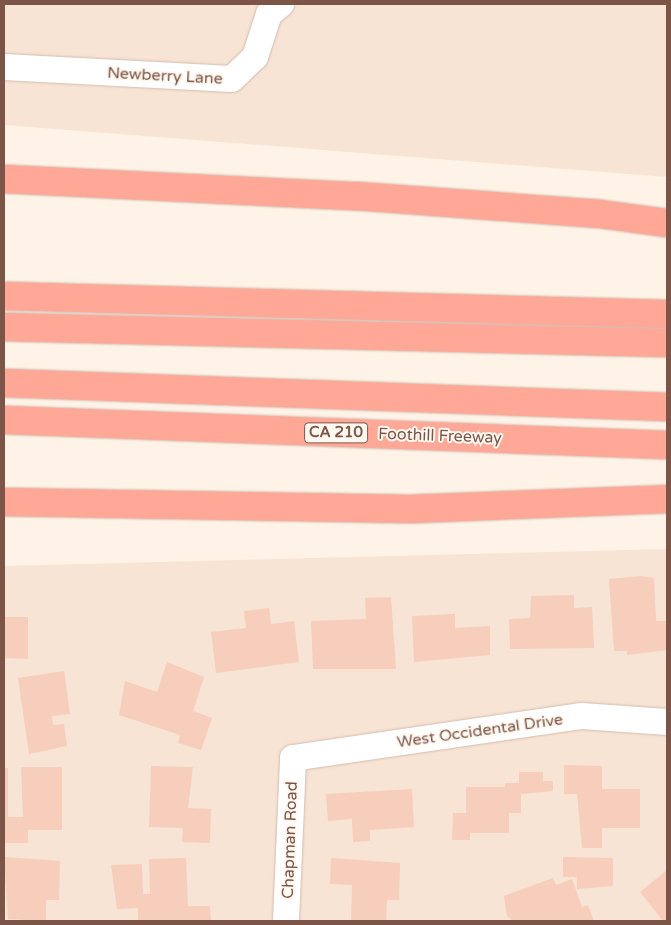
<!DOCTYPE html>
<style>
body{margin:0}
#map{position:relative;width:671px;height:925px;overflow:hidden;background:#fff3e8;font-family:"Varela Round",sans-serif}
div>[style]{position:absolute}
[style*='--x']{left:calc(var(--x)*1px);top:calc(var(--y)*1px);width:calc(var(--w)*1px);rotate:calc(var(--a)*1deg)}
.residential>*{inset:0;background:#f7e4d5}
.building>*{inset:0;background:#f7cdbc}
.roads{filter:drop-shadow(0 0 1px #d5bbae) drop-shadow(0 0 1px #d5bbae)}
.minor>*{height:26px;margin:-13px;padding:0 13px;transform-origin:13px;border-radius:13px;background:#fff}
.highway>*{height:28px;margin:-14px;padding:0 14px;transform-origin:14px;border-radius:14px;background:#ffa898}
span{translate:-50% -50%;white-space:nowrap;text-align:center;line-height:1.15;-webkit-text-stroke:4px #fff8f0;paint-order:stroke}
.shield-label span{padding:1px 4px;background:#fff8f0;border:1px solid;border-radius:4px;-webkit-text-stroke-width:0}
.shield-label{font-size:15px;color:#7c5548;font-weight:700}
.street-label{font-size:16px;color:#7c5548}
.frame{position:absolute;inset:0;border:5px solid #7c5548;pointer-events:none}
</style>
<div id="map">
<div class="residential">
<div style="clip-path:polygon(4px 4px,667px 4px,667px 177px,4px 125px)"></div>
<div style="clip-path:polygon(667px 549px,667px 921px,4px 921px,4px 566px)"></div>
</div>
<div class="building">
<div style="clip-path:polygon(641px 576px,654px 578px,656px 621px,667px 621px,667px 650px,627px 655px,627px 651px,614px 651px,609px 579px)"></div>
<div style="clip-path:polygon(574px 595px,574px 608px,592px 607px,594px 648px,510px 649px,509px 619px,530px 618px,531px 596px)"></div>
<div style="clip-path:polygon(391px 597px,396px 669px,313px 669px,311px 621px,366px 619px,365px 598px)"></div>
<div style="clip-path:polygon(269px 608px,271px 624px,294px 621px,299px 662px,216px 673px,211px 632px,246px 628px,244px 611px)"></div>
<div style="clip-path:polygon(455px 614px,455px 628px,490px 626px,490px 655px,414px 662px,412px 616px)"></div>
<div style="clip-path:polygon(4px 617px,28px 617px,28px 659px,5px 658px)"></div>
<div style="clip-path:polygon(167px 662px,204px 677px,193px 711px,212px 718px,201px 750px,178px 743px,180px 735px,119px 715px,125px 681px,157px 692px)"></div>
<div style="clip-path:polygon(64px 671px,70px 714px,52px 716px,53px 725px,64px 724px,67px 746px,29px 754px,18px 678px)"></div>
<div style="clip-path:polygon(564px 765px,602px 766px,602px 789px,640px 789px,640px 828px,602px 828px,602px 848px,582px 848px,577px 794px,564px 794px)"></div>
<div style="clip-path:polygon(151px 766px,193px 767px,188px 808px,211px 809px,210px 843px,182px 842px,183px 828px,149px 827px)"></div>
<div style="clip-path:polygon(21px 767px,62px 767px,62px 830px,28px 830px,28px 843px,4px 843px,4px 768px,8px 768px,8px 817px,23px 817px)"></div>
<div style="clip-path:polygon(519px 772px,543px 772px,543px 781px,553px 781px,553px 791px,521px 794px,521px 813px,509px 813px,509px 833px,470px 833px,470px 840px,452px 840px,453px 813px,466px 813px,466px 787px,505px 787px,505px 783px,519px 783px)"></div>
<div style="clip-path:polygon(412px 789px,414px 827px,370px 830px,370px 841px,353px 842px,352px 819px,328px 821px,326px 794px)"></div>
<div style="clip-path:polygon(4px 857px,60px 861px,59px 900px,46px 900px,46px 921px,8px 919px)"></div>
<div style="clip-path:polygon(563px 857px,613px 858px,613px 886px,577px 889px,577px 877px,563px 877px)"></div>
<div style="clip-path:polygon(186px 858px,188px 906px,210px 906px,211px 921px,138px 921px,138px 908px,117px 909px,111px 865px,142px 864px,143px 894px,150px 894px,149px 859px)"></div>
<div style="clip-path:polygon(331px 858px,400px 863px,399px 900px,387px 900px,386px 921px,351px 921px,352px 885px,330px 884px)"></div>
<div style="clip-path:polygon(667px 870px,667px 921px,663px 921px,640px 892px)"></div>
<div style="clip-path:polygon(553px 878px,556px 885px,572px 879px,582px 907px,588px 905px,594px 921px,513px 921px,507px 916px,504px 896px)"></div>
</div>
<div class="roads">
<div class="minor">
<div style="--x:4;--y:67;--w:228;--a:3"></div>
<div style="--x:232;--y:79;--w:32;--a:-44"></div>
<div style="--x:255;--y:57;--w:45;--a:-72"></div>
<div style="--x:269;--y:14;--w:16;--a:-40"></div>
<div style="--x:286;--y:921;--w:163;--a:-87.5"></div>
<div style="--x:293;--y:758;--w:292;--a:-8.3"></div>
<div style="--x:582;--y:716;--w:85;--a:4"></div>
</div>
<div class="highway">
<div style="--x:4;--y:179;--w:352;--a:2.8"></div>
<div style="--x:356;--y:196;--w:245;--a:4.2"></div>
<div style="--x:600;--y:214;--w:68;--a:7.7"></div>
<div style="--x:4;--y:296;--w:663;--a:1.56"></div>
<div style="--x:4;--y:327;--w:663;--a:1.38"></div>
<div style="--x:4;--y:383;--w:663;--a:2.07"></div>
<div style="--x:4;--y:420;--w:663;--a:2.16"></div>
<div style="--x:4;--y:502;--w:406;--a:1"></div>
<div style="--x:410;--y:509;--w:257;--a:-2.2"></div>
</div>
</div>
<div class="shield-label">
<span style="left:336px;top:433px">CA 210</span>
</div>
<div class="street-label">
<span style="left:165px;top:76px;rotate:3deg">Newberry Lane</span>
<span style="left:440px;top:436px;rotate:2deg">Foothill Freeway</span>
<span style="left:480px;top:731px;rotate:-8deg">West Occidental Drive</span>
<span style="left:290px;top:840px;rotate:-88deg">Chapman Road</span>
</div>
<div class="frame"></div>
</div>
